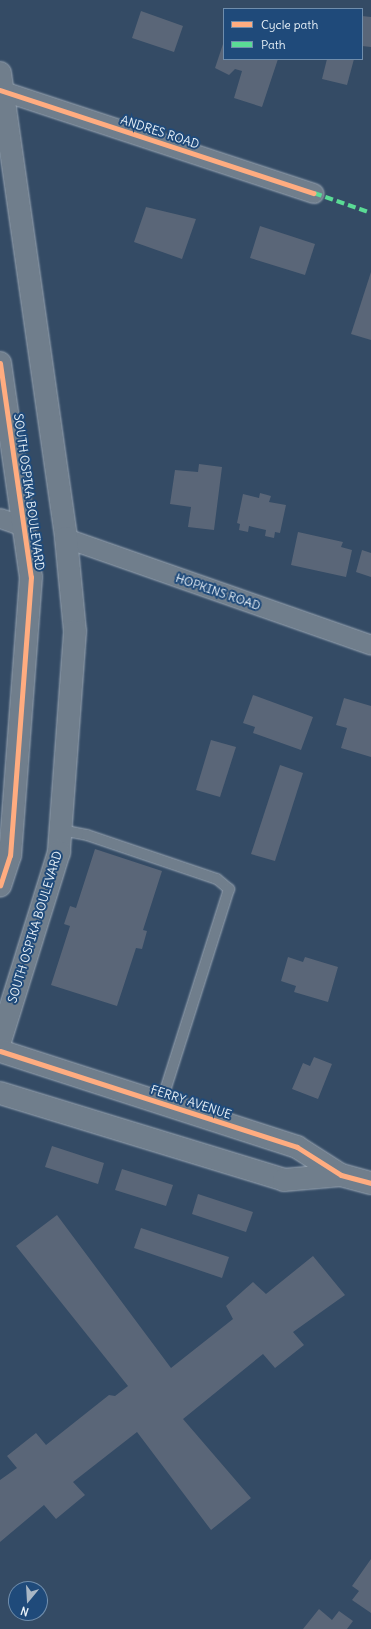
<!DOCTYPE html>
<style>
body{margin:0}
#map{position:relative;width:371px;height:1629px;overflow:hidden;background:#344b65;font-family:Delius,sans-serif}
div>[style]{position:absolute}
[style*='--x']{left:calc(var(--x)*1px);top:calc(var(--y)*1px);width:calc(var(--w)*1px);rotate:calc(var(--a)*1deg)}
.building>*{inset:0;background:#5a6678}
.roads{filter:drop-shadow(0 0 1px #9aa6b3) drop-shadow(0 0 1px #9aa6b3)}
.lane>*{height:10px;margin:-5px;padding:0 5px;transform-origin:5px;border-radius:5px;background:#707e8c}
.street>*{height:19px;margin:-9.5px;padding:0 9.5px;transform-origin:9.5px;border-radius:9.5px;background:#707e8c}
.secondary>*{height:22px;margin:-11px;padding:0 11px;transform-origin:11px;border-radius:11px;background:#707e8c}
.quiet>*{height:4px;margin-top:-2px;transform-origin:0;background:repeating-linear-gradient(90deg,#5adb95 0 8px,transparent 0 12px)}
.cycleway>*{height:5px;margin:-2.5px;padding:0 2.5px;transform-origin:2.5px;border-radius:2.5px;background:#ffac80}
span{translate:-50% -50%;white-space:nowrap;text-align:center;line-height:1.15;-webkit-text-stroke:4px #1f4a7a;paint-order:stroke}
.street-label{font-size:12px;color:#e8f1f8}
.legend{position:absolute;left:223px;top:8px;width:140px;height:52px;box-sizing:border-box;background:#1f4a7a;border:1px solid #6f8dac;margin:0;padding:5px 7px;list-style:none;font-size:12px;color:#e8f1f8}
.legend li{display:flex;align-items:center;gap:8px;height:20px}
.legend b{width:20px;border:1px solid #6f8dac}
.north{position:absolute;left:8px;top:1581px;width:40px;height:40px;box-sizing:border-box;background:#1f4a7a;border:1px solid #6f8dac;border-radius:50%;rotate:198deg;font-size:11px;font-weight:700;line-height:16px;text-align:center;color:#e8f1f8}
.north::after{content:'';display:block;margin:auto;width:14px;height:18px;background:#a9b7c5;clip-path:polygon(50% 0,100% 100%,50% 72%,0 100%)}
</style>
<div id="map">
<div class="building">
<div style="clip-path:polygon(141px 11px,183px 26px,174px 52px,132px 38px)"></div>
<div style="clip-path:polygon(362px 16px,371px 17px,371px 47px,362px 46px)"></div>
<div style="clip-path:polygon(224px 41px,224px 59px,278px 59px,262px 107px,234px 98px,242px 71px,235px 69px,229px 75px,215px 68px)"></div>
<div style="clip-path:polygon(327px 59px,354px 59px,347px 85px,322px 79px)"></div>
<div style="clip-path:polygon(146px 207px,196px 219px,182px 259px,134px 242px)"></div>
<div style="clip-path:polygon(260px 226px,315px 244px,305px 275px,250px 258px)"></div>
<div style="clip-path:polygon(371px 272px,371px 340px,351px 334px)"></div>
<div style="clip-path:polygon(199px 464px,222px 467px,214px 530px,188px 527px,191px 507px,170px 504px,175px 470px,198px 472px)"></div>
<div style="clip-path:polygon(260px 493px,271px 496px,269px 502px,286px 505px,280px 533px,275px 532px,274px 538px,265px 536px,266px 530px,249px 526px,248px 532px,239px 530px,240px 524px,237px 523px,243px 494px,259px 498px)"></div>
<div style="clip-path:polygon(298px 532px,343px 542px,341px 547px,352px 550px,346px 577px,291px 565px)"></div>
<div style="clip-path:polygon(362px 550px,371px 553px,371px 577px,356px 572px)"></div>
<div style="clip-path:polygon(253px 695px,313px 717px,301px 750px,253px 733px,255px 727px,243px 723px)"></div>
<div style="clip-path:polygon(344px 698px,371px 706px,371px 757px,341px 748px,347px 728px,336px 725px)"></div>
<div style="clip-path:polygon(211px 740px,236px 747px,220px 797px,196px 790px)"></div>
<div style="clip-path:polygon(280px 765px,303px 773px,275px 861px,251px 854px)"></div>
<div style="clip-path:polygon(95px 849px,162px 871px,143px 930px,147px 931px,142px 949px,136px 948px,117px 1006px,51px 985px,70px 926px,64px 924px,70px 906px,76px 908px)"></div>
<div style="clip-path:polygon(288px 957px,303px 962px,305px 957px,338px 967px,328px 1002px,294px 992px,296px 986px,281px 981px)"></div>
<div style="clip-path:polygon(314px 1057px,332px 1064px,318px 1099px,292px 1089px,303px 1063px,310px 1066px)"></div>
<div style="clip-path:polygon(52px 1146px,104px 1163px,98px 1184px,45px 1167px)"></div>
<div style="clip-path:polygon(122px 1169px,173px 1185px,166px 1206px,115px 1190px)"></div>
<div style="clip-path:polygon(198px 1194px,253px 1212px,246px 1232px,192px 1214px)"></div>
<div style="clip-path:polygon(57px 1215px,171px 1368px,233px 1319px,226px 1306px,253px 1282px,266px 1294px,313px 1256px,345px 1295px,293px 1332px,304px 1345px,275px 1368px,263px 1354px,183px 1419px,251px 1498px,211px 1530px,137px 1432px,73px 1482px,85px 1495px,56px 1519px,44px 1505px,0 1542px,0 1480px,17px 1468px,7px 1456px,36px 1433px,46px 1445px,109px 1395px,115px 1396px,128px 1386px,16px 1246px)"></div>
<div style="clip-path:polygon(141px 1228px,229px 1257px,222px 1278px,134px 1248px)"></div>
<div style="clip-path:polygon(371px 1559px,371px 1613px,352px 1600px,359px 1591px,352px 1586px)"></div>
<div style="clip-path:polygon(319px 1609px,332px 1620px,339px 1611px,353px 1621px,347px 1629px,303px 1629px)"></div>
</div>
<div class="roads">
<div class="lane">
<div style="--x:61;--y:830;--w:26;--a:11"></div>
<div style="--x:87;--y:835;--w:137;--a:18.7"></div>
<div style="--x:217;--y:879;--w:16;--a:40"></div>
<div style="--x:229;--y:889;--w:225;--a:107.6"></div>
</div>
<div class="street">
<div style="--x:0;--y:90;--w:330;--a:18.2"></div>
<div style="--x:0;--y:518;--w:24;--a:19"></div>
<div style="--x:66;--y:538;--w:323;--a:19.3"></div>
</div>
<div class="secondary">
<div style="--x:0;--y:73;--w:470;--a:81.9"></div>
<div style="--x:66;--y:538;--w:94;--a:84.5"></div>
<div style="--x:75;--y:632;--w:221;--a:94.2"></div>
<div style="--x:59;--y:852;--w:198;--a:107.3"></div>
<div style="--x:0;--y:363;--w:216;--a:81.8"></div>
<div style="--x:31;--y:577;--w:279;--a:94.3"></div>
<div style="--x:10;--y:855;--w:32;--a:108"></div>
<div style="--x:0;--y:1051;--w:312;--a:17.9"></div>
<div style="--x:297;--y:1147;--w:52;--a:32.5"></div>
<div style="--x:341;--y:1175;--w:31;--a:15"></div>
<div style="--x:0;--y:1093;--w:297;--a:17"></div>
<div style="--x:284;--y:1180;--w:57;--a:-5"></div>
</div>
</div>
<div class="quiet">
<div style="--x:314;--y:193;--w:60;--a:19.3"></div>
</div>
<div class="cycleway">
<div style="--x:0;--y:90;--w:330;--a:18.2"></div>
<div style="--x:0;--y:363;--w:216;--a:81.8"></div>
<div style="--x:31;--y:577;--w:279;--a:94.3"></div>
<div style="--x:10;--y:855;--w:32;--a:108"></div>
<div style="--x:0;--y:1051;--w:312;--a:17.9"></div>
<div style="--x:297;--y:1147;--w:52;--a:32.5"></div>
<div style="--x:341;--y:1175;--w:31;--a:15"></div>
</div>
<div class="street-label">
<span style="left:160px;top:132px;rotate:18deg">ANDRES ROAD</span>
<span style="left:29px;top:492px;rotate:82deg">SOUTH OSPIKA BOULEVARD</span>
<span style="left:218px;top:592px;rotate:19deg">HOPKINS ROAD</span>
<span style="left:35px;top:927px;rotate:-73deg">SOUTH OSPIKA BOULEVARD</span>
<span style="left:191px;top:1102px;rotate:18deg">FERRY AVENUE</span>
</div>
<ul class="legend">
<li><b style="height:5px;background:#ffac80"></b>Cycle path</li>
<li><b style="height:5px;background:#5adb95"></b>Path</li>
</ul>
<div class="north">N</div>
</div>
